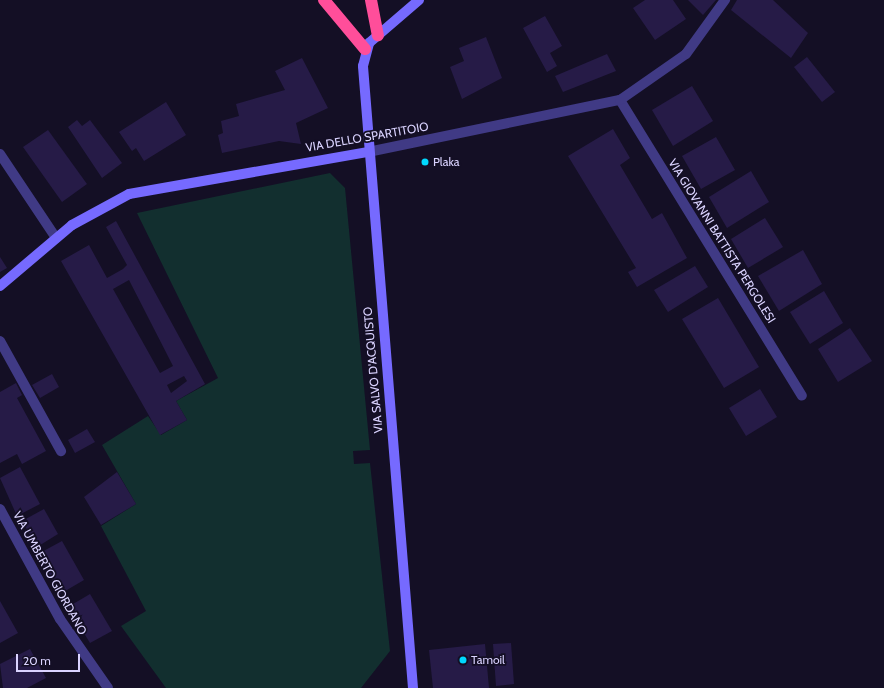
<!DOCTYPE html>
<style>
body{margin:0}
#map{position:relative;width:884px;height:688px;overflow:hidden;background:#140f25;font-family:Cabin,sans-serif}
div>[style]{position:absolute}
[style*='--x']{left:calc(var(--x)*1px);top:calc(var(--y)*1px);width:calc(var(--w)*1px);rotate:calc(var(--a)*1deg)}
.green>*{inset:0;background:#122f2f}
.building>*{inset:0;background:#261b47}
.street>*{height:10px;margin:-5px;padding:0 5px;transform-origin:5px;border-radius:5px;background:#403a85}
.secondary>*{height:10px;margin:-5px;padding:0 5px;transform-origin:5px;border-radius:5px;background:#766aff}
.highway>*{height:12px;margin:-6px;padding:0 6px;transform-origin:6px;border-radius:6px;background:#ff4e9a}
.dots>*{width:11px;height:11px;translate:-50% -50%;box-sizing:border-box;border:2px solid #140f25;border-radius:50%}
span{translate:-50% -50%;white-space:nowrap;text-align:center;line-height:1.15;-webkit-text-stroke:3.5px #140f25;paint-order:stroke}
.street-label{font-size:12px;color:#dad3ff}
.poi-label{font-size:12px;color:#dad3ff}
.left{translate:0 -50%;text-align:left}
.scale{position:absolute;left:16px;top:654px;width:64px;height:18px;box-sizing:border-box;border:2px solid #dad3ff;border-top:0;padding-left:5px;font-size:12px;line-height:14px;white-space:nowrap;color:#dad3ff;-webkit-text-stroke:3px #140f25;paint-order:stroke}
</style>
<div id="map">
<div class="green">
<div style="clip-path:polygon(330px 173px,345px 188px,370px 450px,353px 451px,354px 464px,370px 463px,390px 651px,361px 688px,166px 688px,121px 626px,146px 611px,101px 526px,136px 504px,102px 445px,148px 416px,161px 435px,187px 420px,176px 401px,218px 378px,137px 213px)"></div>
</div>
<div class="building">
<div style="clip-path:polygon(645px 0,673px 0,686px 19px,655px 40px,633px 8px)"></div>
<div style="clip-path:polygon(688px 0,716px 0,703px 15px)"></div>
<div style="clip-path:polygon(737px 0,773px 0,808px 33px,791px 58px,731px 10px)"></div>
<div style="clip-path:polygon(545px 16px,562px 46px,550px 53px,557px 66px,547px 72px,523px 28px)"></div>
<div style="clip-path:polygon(486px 37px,502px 78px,462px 99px,450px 67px,464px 61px,459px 48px)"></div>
<div style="clip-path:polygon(607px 54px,616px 71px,563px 92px,555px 76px)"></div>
<div style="clip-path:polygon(807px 57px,835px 92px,822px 102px,794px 67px)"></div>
<div style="clip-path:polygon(302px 58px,328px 108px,296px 123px,301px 144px,279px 141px,222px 153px,218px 135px,223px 133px,221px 121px,239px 116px,236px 104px,285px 90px,275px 71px)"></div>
<div style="clip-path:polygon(692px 86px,713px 121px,673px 146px,652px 110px)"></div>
<div style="clip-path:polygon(166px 102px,186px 135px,144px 161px,136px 148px,132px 151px,119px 132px)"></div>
<div style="clip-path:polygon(77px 120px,82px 126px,90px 120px,122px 163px,102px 178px,68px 127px)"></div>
<div style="clip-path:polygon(613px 129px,630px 158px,620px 165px,652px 219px,662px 213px,687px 258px,637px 287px,628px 272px,636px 268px,568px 156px)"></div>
<div style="clip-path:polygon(48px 130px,87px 184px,62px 202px,23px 147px)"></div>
<div style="clip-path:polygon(716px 137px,735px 170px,701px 189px,682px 156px)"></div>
<div style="clip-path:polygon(751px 171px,769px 202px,727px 228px,709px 197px)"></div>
<div style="clip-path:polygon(765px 218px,783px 247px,748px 268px,731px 239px)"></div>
<div style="clip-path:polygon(evenodd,116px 221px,205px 384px,176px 401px,187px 420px,160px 435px,61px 261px,89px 245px,107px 278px,123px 269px,127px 265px,106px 227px,116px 221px,129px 280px,173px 366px,160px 373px,113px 289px,129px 280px,116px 221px,184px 376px,187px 381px,171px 393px,167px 385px,184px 376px)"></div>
<div style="clip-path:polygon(803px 250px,822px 284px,779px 311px,758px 276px)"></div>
<div style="clip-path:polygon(0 257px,7px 268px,0 272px)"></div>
<div style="clip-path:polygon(695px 266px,708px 287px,668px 312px,654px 290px)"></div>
<div style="clip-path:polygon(824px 291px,843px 323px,810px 344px,790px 312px)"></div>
<div style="clip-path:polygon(718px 298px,759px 367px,724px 388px,682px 319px)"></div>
<div style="clip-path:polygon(850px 328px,872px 361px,838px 382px,818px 349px)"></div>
<div style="clip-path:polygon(52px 374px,59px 387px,40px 398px,32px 385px)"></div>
<div style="clip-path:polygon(16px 383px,22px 395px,17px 398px,46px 451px,22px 464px,17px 454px,0 463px,0 392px)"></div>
<div style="clip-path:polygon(760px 389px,777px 417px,746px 436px,729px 408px)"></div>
<div style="clip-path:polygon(87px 429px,95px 442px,75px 453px,68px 440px)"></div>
<div style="clip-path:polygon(20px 467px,40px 504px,17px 516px,0 478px)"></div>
<div style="clip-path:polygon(117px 472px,136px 504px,101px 525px,84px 497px)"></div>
<div style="clip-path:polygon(44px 509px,58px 534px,37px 547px,22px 521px)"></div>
<div style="clip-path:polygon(62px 541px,84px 580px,60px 594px,38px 554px)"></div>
<div style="clip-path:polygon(90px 594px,112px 631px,90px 643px,68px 607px)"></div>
<div style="clip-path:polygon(0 601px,18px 633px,0 643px)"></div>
<div style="clip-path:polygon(511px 643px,514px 684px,496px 686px,493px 644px)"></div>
<div style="clip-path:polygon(485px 644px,489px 688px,433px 688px,429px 650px)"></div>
<div style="clip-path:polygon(30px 649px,46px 678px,27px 688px,3px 688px,0 664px)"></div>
</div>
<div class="street">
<div style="--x:620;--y:100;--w:347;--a:58.4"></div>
<div style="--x:368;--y:152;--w:257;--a:-11.7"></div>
<div style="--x:620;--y:100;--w:80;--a:-34.9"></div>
<div style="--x:686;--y:54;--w:67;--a:-54.2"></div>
<div style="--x:0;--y:154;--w:101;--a:56.3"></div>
<div style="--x:0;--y:341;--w:126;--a:61"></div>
<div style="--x:0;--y:509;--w:125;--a:61.4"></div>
<div style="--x:60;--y:619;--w:84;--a:55.2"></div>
</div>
<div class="secondary">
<div style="--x:0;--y:286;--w:94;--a:-40.3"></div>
<div style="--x:72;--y:225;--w:65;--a:-28.5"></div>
<div style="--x:129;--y:194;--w:243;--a:-10"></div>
<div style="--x:413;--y:688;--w:624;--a:-94.6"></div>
<div style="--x:363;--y:66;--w:24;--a:-75"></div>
<div style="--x:369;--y:43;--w:66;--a:-40.7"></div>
</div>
<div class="highway">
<div style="--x:324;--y:0;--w:64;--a:50.1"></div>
<div style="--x:371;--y:0;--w:36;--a:79"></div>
</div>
<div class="dots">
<div style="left:425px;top:162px;background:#00d8fe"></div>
<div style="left:463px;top:660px;background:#00d8fe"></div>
</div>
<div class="street-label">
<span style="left:367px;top:137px;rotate:-10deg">VIA DELLO SPARTITOIO</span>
<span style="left:722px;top:241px;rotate:58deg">VIA GIOVANNI BATTISTA PERGOLESI</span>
<span style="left:373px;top:370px;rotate:-95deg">VIA SALVO D'ACQUISTO</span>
<span style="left:50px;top:573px;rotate:61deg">VIA UMBERTO GIORDANO</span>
</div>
<div class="poi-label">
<span class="left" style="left:433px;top:162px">Plaka</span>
<span class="left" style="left:471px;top:660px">Tamoil</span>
</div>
<div class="scale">20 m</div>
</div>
